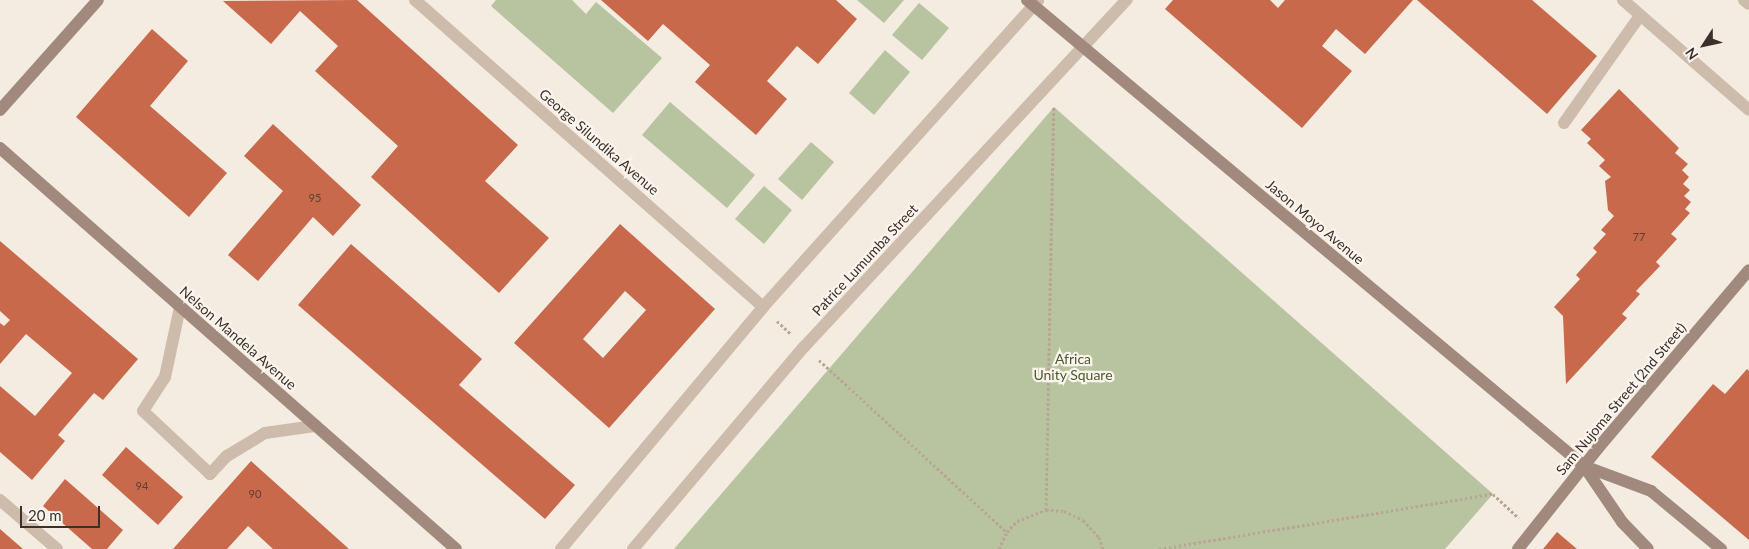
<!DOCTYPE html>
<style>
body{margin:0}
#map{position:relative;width:1749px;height:549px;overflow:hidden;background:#f4ebe1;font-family:Lato,sans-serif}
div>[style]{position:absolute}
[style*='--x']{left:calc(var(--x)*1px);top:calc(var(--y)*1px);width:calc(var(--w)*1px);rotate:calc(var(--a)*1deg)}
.green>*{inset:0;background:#b8c4a0}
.building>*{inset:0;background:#c8694b}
.path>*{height:3px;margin-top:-1.5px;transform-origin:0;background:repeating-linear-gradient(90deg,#b9a596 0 2.5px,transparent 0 5px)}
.lane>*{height:12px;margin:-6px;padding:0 6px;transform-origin:6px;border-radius:6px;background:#cdbbac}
.street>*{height:12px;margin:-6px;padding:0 6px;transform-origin:6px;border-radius:6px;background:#cdbbac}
.secondary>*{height:12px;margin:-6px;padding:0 6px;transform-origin:6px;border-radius:6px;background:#a18a7d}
span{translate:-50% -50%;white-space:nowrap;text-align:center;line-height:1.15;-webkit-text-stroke:4.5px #fbf5ee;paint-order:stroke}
.number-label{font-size:11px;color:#5e3e33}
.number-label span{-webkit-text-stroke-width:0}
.street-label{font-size:14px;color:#3b302b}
.park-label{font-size:14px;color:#4a5a2e}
.north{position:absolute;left:1679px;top:20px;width:50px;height:50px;-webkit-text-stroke:4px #fbf5ee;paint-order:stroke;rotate:235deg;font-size:14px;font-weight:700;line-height:20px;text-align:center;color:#3b302b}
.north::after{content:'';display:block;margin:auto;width:18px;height:22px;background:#3b302b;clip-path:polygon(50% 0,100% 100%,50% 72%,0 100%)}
.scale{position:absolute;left:20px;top:506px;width:80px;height:22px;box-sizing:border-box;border:2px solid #3b302b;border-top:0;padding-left:6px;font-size:15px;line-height:18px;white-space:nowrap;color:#3b302b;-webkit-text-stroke:4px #fbf5ee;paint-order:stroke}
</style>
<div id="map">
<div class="green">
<div style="clip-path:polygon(496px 0,572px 0,586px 14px,596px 2px,662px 58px,613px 113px,491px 6px)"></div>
<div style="clip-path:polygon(857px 0,904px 0,884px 23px)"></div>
<div style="clip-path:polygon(919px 3px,949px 28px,922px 60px,892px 35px)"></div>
<div style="clip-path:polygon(885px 50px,910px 72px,874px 115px,849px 93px)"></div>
<div style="clip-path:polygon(670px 102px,755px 175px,727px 208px,642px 135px)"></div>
<div style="clip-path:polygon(1054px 107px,1493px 494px,1445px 549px,674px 549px)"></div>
<div style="clip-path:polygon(811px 142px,834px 162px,802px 200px,778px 179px)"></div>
<div style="clip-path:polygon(764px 186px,792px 210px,764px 244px,735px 219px)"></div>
</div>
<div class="building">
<div style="clip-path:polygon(357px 0,518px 145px,485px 181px,549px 238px,499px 293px,371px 177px,398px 146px,315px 71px,338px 46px,300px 11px,271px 44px,223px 1px)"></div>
<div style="clip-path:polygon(601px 0,836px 0,857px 19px,818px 64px,797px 46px,767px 81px,787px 99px,756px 135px,695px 82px,710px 65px,663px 24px,648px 41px)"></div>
<div style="clip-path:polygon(1173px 0,1270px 0,1278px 8px,1285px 0,1413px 0,1365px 54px,1336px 29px,1322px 46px,1352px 71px,1302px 128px,1165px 9px)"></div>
<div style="clip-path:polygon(1417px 0,1532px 0,1597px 56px,1547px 114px)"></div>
<div style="clip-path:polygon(152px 29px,188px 61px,150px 106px,227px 173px,189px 217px,76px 117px)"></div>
<div style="clip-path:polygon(1619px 89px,1679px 148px,1675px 153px,1688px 164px,1682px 170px,1689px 177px,1683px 184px,1690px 190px,1684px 196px,1691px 202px,1685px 209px,1690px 213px,1671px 234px,1677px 239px,1656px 262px,1660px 266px,1636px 291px,1640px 294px,1622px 314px,1627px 318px,1566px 384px,1563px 316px,1554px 307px,1580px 279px,1576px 275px,1597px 252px,1593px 248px,1606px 234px,1601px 230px,1614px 216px,1608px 210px,1605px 181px,1611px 177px,1599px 166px,1605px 160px,1587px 143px,1591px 139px,1581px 130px)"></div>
<div style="clip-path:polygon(273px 124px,361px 205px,333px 236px,313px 217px,258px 281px,228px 255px,283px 191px,244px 156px)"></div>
<div style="clip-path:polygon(evenodd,620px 224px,715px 309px,609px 428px,514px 343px,620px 224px,625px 291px,646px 310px,603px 358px,583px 339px,625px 291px)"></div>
<div style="clip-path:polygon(0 241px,138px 359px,103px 400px,94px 393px,58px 435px,65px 441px,32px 480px,0 452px,0 386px,35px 416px,72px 373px,26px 334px,0 364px,0 323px,4px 326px,10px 320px,0 311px)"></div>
<div style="clip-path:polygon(351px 244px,482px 359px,459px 385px,575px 485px,545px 519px,298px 305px)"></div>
<div style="clip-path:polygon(1747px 369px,1749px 371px,1749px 540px,1651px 457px,1713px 384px,1725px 394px)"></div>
<div style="clip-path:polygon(126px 447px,183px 497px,158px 525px,102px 475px)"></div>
<div style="clip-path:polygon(251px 461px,349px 549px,273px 549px,248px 526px,227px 549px,173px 549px)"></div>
<div style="clip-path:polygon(65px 479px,123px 530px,107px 549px,92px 549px,43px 506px)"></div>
<div style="clip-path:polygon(0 529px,23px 549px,0 549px)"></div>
<div style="clip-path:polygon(1557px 532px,1577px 549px,1543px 549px)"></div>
</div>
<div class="path">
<div style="--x:777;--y:321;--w:19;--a:43"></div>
<div style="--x:819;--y:360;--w:255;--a:42.5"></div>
<div style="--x:1046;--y:510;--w:403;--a:-88.9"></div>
<div style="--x:999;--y:549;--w:19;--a:-65"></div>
<div style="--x:1007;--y:532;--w:15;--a:-48"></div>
<div style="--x:1017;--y:521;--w:31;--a:-21"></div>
<div style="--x:1046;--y:510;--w:18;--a:3"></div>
<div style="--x:1064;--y:511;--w:21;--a:25"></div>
<div style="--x:1083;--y:520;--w:23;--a:47"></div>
<div style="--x:1099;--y:537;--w:13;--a:72"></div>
<div style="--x:1159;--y:549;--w:338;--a:-9.4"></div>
<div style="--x:1493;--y:494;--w:35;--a:43"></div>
</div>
<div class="lane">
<div style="--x:1623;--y:0;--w:167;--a:41.1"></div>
<div style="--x:1744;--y:0;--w:6;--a:39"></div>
<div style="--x:1564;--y:123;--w:130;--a:-54.7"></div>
<div style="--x:180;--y:307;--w:72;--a:102.1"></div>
<div style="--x:165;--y:377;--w:40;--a:122.9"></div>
<div style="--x:143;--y:411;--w:92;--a:43.2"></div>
<div style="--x:210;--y:474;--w:25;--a:-47"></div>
<div style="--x:227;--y:456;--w:44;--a:-31.2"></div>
<div style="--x:265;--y:433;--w:50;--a:-8"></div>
<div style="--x:0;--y:500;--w:75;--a:40.7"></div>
</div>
<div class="street">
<div style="--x:415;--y:0;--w:464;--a:41.4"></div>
<div style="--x:561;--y:549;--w:315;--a:-50.1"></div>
<div style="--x:763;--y:307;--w:412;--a:-48.1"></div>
<div style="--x:633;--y:549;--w:265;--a:-49.8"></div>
<div style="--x:804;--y:347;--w:474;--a:-47.1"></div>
</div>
<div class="secondary">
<div style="--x:1027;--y:0;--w:726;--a:39.92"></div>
<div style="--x:1584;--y:466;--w:68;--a:55.8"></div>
<div style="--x:1622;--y:522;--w:37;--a:46"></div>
<div style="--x:0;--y:110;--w:147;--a:-48.3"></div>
<div style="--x:0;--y:148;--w:607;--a:41.33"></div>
<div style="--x:1584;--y:466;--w:72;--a:20.5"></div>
<div style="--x:1651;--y:491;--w:91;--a:39.6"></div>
<div style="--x:1518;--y:549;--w:129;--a:-51.6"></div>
<div style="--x:1598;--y:448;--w:233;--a:-49.7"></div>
</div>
<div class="number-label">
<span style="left:315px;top:198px">95</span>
<span style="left:1639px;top:237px">77</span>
<span style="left:142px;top:486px">94</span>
<span style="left:255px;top:494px">90</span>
</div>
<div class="street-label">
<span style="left:599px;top:142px;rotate:41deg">George Silundika Avenue</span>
<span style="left:1315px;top:222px;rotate:40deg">Jason Moyo Avenue</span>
<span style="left:865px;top:260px;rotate:-47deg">Patrice Lumumba Street</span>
<span style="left:238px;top:338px;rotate:41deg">Nelson Mandela Avenue</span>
<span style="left:1621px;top:399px;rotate:-50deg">Sam Nujoma Street (2nd Street)</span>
</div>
<div class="park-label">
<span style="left:1073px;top:367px">Africa<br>Unity Square</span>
</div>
<div class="north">N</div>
<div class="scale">20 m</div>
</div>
